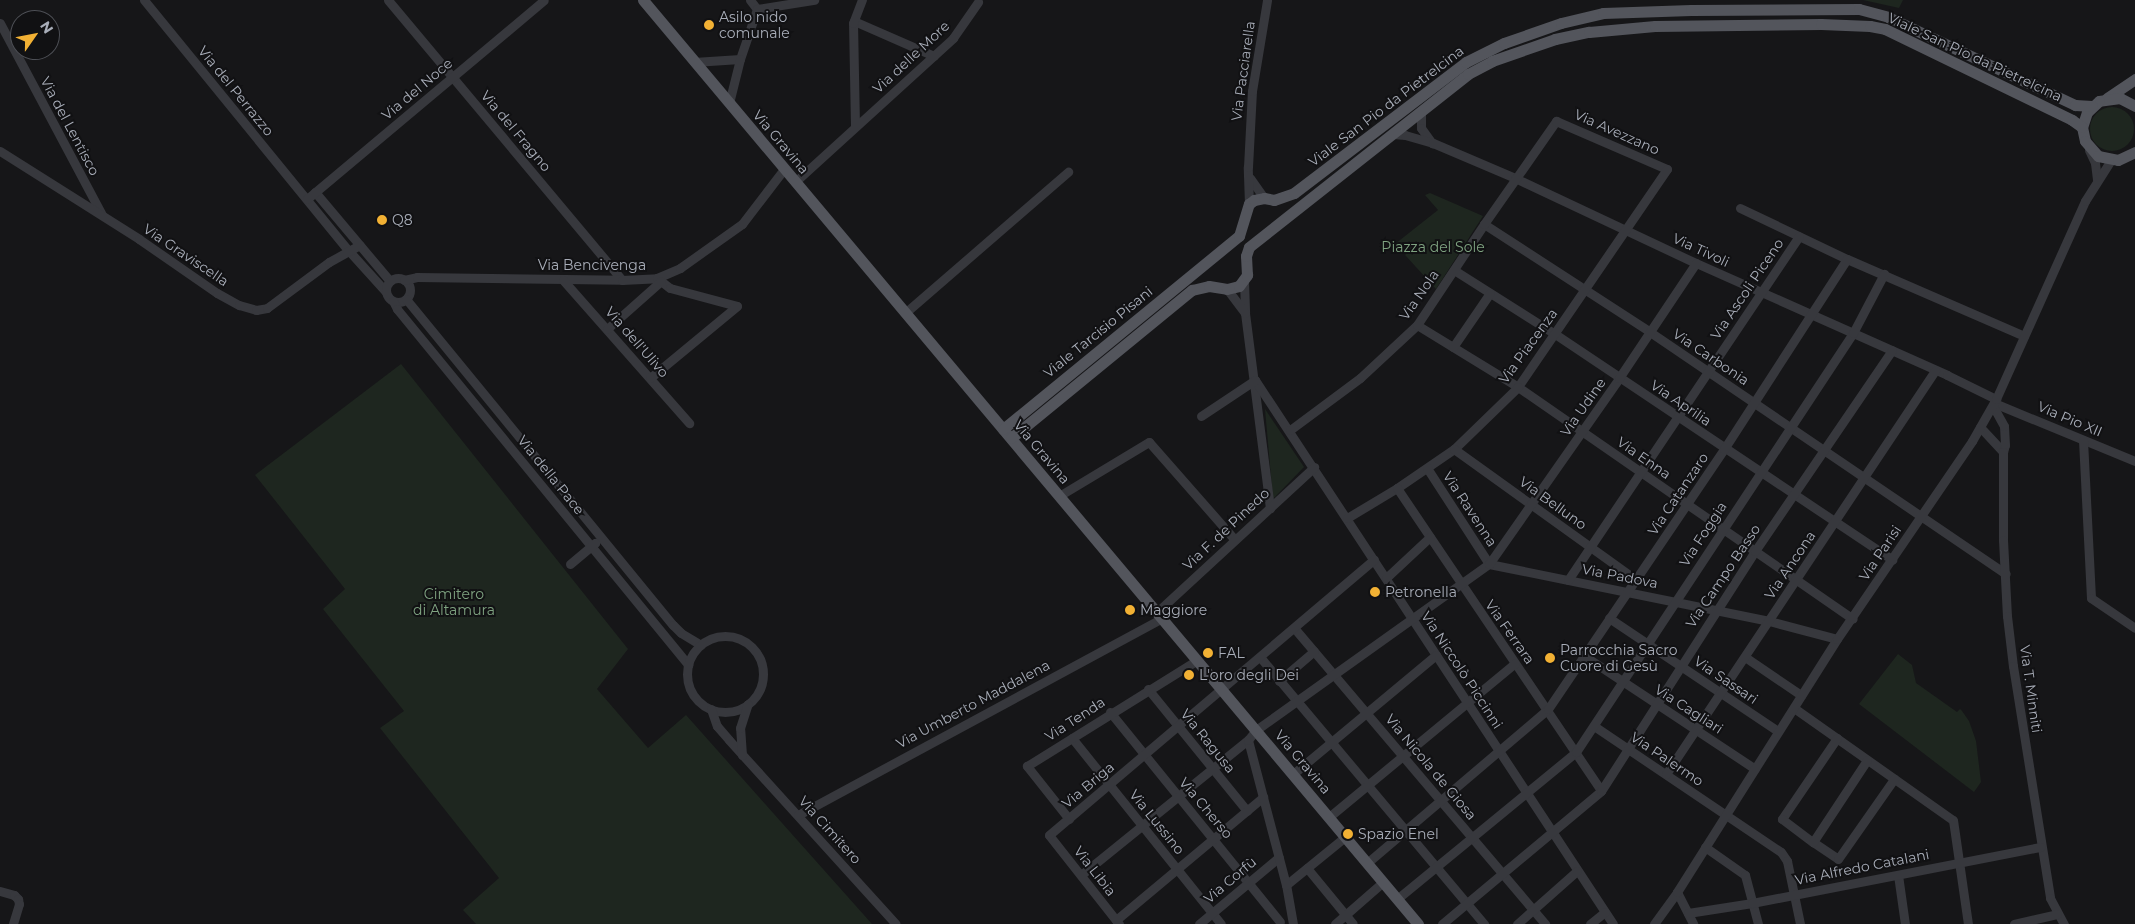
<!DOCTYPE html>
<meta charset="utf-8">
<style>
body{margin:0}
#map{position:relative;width:2135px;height:924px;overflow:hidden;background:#161618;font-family:Montserrat,sans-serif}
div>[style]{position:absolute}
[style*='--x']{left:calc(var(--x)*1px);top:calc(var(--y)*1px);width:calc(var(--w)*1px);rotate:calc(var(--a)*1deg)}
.green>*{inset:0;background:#1e261f}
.round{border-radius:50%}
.minor>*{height:9px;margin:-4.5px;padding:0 4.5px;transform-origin:4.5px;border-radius:4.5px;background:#37383d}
.minor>.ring{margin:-4.5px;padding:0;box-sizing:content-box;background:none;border:9px solid #37383d;border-radius:50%}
.major>*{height:11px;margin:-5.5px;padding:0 5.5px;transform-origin:5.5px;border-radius:5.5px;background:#53555c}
.dots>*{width:14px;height:14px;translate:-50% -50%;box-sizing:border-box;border:2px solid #111113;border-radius:50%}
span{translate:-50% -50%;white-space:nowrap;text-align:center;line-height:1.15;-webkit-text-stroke:4px #111113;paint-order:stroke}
.poi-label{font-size:14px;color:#a8adb8}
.left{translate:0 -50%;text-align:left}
.street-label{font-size:14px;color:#a8adb8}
.park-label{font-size:14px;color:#7fa381}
.north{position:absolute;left:10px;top:10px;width:50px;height:50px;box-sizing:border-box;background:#111113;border:1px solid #4d4f55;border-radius:50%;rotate:57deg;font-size:14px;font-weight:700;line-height:20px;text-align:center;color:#a8adb8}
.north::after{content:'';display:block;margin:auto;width:18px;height:22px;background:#f2b134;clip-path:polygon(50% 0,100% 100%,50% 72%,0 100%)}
</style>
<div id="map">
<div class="green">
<div style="clip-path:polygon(1863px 0,1903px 0,1899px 8px)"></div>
<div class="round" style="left:2090px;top:107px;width:44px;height:44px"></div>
<div style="clip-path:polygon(1430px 193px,1483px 216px,1436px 289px,1395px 244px,1438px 210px,1425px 195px)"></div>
<div style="clip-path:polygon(401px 364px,628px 649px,597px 689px,648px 748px,686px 715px,872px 924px,476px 924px,463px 910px,499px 878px,380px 728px,404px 711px,323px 609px,345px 589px,255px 475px)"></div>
<div style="clip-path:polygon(1265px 409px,1304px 467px,1273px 499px)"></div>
<div style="clip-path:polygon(1898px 654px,1912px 665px,1916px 683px,1957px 712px,1960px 709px,1962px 711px,1969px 721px,1976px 741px,1981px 782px,1974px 792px,1859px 704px)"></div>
</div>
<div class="minor">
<div style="--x:144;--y:0;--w:324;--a:50.8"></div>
<div style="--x:349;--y:251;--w:55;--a:47.9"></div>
<div style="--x:388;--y:0;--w:365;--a:50.1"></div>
<div style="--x:750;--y:0;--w:11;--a:52"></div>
<div style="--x:854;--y:21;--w:87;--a:23.6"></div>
<div style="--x:0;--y:23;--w:217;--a:62"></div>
<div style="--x:740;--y:59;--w:53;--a:-71.2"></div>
<div style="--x:757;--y:9;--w:58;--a:-9"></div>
<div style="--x:694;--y:62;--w:46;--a:-3.7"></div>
<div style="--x:740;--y:59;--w:45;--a:104"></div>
<div style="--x:1421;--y:112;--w:16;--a:90"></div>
<div style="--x:1421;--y:128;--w:19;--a:54"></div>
<div style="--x:855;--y:126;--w:103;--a:-91.1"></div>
<div style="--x:853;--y:23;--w:25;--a:-69"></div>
<div style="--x:1393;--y:134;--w:12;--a:5"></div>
<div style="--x:1405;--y:135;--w:29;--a:16"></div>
<div style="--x:1433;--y:143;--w:89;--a:23.1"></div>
<div style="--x:1515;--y:178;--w:200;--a:25.2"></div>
<div style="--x:1696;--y:263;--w:275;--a:24"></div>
<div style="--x:1947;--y:375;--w:55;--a:26.1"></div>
<div style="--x:2089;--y:150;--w:14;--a:65"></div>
<div style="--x:2095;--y:163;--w:17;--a:83"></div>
<div style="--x:0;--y:151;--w:165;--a:32.3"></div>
<div style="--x:139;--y:239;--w:95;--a:34.7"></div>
<div style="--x:217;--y:293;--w:25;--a:29"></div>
<div style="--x:239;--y:305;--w:18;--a:16"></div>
<div style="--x:256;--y:310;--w:11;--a:-10"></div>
<div style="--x:267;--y:308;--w:77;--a:-36.6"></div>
<div style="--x:329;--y:262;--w:35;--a:-29"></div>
<div style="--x:1250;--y:178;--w:24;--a:55"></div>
<div style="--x:795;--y:182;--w:214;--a:-42.3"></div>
<div style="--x:953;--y:38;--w:44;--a:-55.2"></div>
<div style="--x:315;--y:192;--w:116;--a:49.9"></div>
<div style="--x:307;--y:199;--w:309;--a:-40"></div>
<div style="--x:1249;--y:204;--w:37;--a:-92"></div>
<div style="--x:1248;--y:167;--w:76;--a:-87"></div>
<div style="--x:1252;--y:91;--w:92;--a:-80.6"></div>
<div style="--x:1740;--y:208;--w:119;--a:25.5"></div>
<div style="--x:1847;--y:259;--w:193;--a:23.5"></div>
<div style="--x:1484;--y:224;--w:198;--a:33"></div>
<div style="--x:1650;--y:332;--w:430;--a:34.2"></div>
<div style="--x:1454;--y:270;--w:120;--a:32.4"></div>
<div style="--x:1555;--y:334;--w:406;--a:33.8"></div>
<div style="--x:657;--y:278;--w:16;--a:38"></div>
<div style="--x:670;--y:288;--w:69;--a:15"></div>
<div class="ring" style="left:386px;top:278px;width:15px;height:15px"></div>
<div style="--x:404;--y:280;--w:13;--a:-13"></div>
<div style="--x:417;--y:277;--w:205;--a:0.8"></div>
<div style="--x:622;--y:280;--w:35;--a:-3"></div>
<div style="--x:657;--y:278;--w:25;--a:-23"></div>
<div style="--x:680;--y:268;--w:76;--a:-35.4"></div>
<div style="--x:742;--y:224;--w:69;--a:-52.6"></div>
<div style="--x:563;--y:280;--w:191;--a:48.6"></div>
<div style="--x:1244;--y:281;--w:32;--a:88"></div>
<div style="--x:1245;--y:313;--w:197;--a:82.7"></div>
<div style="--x:1227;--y:289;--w:30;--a:53"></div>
<div style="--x:406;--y:299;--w:421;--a:50.7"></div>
<div style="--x:673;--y:625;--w:11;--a:45"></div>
<div style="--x:681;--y:633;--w:23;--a:31"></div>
<div style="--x:393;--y:301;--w:9;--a:63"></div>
<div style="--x:397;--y:309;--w:460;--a:50.7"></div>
<div style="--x:905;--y:313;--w:216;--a:-40.9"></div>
<div style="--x:1417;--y:325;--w:119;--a:31.5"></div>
<div style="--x:1518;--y:387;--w:407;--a:34.7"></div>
<div style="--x:607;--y:329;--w:72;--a:-41.6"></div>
<div style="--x:1453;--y:347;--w:65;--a:-55.6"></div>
<div style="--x:650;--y:378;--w:113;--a:-39.6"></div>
<div style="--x:1255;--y:380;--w:651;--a:56.65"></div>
<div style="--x:1994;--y:403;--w:152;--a:22.4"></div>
<div style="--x:1201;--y:416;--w:65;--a:-33.7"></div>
<div style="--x:1980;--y:427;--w:34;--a:47"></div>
<div style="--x:2003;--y:452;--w:7;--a:-74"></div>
<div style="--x:2005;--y:445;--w:19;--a:-93"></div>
<div style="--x:2004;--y:426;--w:23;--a:-119"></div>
<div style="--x:1290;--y:430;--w:87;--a:-36.6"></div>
<div style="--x:1360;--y:378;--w:78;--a:-42.9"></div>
<div style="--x:1417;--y:325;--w:121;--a:-56.4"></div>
<div style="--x:1484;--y:224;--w:126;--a:-55"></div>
<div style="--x:1556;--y:121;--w:121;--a:23.4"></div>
<div style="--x:1667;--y:169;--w:264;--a:124.4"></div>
<div style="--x:1518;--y:387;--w:89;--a:135.9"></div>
<div style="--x:1454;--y:449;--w:69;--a:145.6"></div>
<div style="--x:1397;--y:488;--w:58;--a:149"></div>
<div style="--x:2083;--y:440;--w:158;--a:87.1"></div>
<div style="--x:2091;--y:598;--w:53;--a:34.3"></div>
<div style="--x:1454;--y:449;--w:223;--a:35.7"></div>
<div style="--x:2003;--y:452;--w:88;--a:90"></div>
<div style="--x:2003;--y:540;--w:76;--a:87"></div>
<div style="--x:2007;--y:616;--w:50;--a:83.2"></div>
<div style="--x:2013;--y:666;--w:235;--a:80.9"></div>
<div style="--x:2050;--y:898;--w:30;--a:62"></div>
<div style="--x:1427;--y:468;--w:114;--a:57.1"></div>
<div style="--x:1397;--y:488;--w:365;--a:56"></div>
<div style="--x:1059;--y:496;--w:105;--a:-31"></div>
<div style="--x:1149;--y:442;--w:130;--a:48.7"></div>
<div style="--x:570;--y:564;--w:33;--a:-40"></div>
<div style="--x:1489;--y:564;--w:286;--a:11.5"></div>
<div style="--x:1769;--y:621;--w:70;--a:14.8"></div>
<div style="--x:1386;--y:578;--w:60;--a:-43"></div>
<div style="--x:1568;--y:580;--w:414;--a:-56.1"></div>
<div style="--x:1157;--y:612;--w:214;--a:-42.7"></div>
<div style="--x:1609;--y:618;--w:203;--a:33.8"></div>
<div style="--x:1295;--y:629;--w:387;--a:49.7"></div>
<div class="ring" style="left:687px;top:636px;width:67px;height:67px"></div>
<div style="--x:1583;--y:655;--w:206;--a:33.5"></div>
<div style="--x:1260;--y:657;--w:349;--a:50"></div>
<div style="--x:1745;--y:657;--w:68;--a:34.2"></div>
<div style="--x:1279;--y:681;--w:46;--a:-40.6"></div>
<div style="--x:1148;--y:689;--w:157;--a:50.9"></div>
<div style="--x:1794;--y:708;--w:194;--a:35.2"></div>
<div style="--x:1953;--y:820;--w:105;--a:81.8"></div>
<div style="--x:711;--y:709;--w:18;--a:71"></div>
<div style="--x:717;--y:726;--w:18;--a:49"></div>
<div style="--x:729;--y:740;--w:248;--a:47.8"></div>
<div style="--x:1110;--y:712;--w:270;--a:51"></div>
<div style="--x:1594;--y:726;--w:225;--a:34"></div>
<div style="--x:1781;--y:852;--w:11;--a:56"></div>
<div style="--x:1787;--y:861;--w:64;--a:78.3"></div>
<div style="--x:1072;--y:738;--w:238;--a:51.3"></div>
<div style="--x:1837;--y:738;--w:98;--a:124.2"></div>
<div style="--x:1782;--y:819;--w:39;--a:37"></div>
<div style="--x:1813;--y:842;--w:30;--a:34"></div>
<div style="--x:1838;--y:859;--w:98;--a:-55"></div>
<div style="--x:742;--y:755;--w:27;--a:-94"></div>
<div style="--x:740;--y:728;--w:25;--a:-72"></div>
<div style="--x:1293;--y:774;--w:186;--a:-39.8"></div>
<div style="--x:1666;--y:774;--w:485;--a:-56.3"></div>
<div style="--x:798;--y:815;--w:414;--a:-28.4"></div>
<div style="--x:1329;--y:817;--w:241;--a:-39.6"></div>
<div style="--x:1069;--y:819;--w:68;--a:-128.4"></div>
<div style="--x:1027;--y:766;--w:200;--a:-31.9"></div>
<div style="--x:1813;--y:842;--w:98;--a:-56.6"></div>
<div style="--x:1705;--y:847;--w:49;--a:35"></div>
<div style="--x:1745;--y:875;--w:51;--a:75.1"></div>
<div style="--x:1367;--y:863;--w:238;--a:-40.4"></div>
<div style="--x:1548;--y:709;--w:314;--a:-55.9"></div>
<div style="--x:1724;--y:449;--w:226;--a:-57.1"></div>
<div style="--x:1307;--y:868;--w:72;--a:50.6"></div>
<div style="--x:1081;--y:875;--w:215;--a:-39"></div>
<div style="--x:1898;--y:875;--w:49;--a:81.9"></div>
<div style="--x:1286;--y:885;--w:76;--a:-39.1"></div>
<div style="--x:0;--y:891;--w:15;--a:16"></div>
<div style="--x:14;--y:895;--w:6;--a:45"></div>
<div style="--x:18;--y:899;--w:5;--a:79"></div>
<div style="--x:19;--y:904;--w:21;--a:107"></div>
<div style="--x:1677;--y:892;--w:36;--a:63"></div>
<div style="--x:1397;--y:899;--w:232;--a:-39.4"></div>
<div style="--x:1576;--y:752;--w:502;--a:-56.53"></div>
<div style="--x:1853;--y:333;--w:67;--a:-62.3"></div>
<div style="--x:1688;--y:913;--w:65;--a:-8.9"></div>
<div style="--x:1752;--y:903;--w:294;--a:-11"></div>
<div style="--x:1116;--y:920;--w:192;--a:-39.9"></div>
<div style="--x:1119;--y:924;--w:113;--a:-128.2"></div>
<div style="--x:1049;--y:835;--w:426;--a:-40.3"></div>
<div style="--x:1199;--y:924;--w:104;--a:-39.9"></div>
<div style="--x:1293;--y:924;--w:40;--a:-100"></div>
<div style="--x:1286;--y:885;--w:150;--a:-104.7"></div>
<div style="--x:1248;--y:740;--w:13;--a:-51"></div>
<div style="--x:1256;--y:730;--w:286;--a:-35.5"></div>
<div style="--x:1489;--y:564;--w:227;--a:-55"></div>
<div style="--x:1619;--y:378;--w:138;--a:-56.2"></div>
<div style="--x:1335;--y:924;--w:64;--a:-41.2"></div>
<div style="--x:1442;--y:924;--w:207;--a:-39.9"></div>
<div style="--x:1601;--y:791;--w:285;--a:-57.3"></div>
<div style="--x:1755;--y:551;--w:243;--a:-55.7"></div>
<div style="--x:1517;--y:924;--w:80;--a:-41.5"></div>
<div style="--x:1590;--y:924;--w:19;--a:-39"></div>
<div style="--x:1654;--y:924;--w:39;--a:-54"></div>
<div style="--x:1677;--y:892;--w:299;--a:-57.7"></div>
<div style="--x:1837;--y:639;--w:240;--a:-55.7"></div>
<div style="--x:1972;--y:441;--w:48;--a:-60.3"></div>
<div style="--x:1996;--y:399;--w:217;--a:-65.8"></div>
<div style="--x:2085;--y:201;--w:49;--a:-57.6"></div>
<div style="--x:2014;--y:924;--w:44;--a:-13.1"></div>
</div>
<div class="major">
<div style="--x:643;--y:0;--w:1206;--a:50.01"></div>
<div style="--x:2107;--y:98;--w:34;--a:-34"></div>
<div style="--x:2135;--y:106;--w:17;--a:-152"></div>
<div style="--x:2120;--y:98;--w:21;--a:172"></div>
<div style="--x:2099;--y:101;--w:16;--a:137"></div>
<div style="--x:2087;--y:112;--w:16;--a:108"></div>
<div style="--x:2082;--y:127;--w:14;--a:78"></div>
<div style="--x:2085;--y:141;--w:20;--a:49"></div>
<div style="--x:2098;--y:156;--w:20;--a:11"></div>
<div style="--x:2118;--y:160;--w:19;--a:-25"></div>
<div style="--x:1003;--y:429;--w:305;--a:-39.3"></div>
<div style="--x:1239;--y:236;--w:34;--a:-73"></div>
<div style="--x:1249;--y:204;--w:6;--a:-39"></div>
<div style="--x:1254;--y:200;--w:10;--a:-11"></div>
<div style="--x:1264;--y:198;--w:10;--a:11"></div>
<div style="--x:1274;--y:200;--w:21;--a:-19"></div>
<div style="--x:1294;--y:193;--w:216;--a:-37.3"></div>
<div style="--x:1466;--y:62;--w:42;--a:-26.6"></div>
<div style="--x:1504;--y:43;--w:60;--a:-19.3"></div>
<div style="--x:1561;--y:23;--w:43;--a:-13.4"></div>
<div style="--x:1603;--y:13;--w:88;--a:-2"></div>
<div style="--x:1691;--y:10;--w:168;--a:-0.3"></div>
<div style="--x:1859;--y:9;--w:30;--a:15"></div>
<div style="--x:1888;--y:17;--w:207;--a:25.2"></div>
<div style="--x:2075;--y:105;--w:17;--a:3"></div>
<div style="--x:1011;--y:438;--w:234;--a:-39.3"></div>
<div style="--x:1192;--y:290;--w:17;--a:-13"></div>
<div style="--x:1209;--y:286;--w:18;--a:9"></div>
<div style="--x:1227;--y:289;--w:12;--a:-14"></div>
<div style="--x:1239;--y:286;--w:14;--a:-54"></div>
<div style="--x:1247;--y:275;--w:19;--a:-93"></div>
<div style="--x:1246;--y:256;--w:9;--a:-72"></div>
<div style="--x:1249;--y:247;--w:279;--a:-38.3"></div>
<div style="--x:1468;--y:74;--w:27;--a:-28"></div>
<div style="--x:1492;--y:61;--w:67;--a:-19.2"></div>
<div style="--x:1555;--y:39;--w:35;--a:-12"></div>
<div style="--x:1589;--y:32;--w:66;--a:-5.2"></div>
<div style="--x:1655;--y:26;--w:166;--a:-0.7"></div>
<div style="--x:1821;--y:24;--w:49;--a:2.3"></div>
<div style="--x:1870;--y:26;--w:15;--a:11"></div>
<div style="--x:1885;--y:29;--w:208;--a:25.9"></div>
<div style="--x:2072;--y:120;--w:12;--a:35"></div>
</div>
<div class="dots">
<div style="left:709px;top:25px;background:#f2b134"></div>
<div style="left:382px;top:220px;background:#f2b134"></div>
<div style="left:1375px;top:592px;background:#f2b134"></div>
<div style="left:1130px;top:610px;background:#f2b134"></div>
<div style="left:1208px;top:653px;background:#f2b134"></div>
<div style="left:1550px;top:658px;background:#f2b134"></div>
<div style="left:1189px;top:675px;background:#f2b134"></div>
<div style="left:1348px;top:834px;background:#f2b134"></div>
</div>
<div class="poi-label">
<span class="left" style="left:719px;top:25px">Asilo nido<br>comunale</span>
<span class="left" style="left:392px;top:220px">Q8</span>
<span class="left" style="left:1385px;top:592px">Petronella</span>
<span class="left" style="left:1140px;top:610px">Maggiore</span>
<span class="left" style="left:1560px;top:658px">Parrocchia Sacro<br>Cuore di Gesù</span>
<span class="left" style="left:1218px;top:653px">FAL</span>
<span class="left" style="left:1199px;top:675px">L'oro degli Dei</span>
<span class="left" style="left:1358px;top:834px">Spazio Enel</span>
</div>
<div class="street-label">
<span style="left:911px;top:57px;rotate:-43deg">Via delle More</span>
<span style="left:1975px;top:57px;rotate:25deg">Viale San Pio da Pietrelcina</span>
<span style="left:1243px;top:71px;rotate:-82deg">Via Pacciarella</span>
<span style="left:417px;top:89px;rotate:-40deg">Via del Noce</span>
<span style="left:236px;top:91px;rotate:51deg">Via del Perrazzo</span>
<span style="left:1386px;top:106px;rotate:-37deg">Viale San Pio da Pietrelcina</span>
<span style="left:70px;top:126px;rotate:62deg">Via del Lentisco</span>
<span style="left:516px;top:131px;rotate:50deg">Via del Fragno</span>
<span style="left:1617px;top:132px;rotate:24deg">Via Avezzano</span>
<span style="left:781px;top:142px;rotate:50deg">Via Gravina</span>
<span style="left:1701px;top:250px;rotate:25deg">Via Tivoli</span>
<span style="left:186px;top:255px;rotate:34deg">Via Graviscella</span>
<span style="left:592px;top:265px">Via Bencivenga</span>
<span style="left:1747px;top:289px;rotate:-56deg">Via Ascoli Piceno</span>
<span style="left:1419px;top:295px;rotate:-55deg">Via Nola</span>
<span style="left:1098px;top:332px;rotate:-39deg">Viale Tarcisio Pisani</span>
<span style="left:637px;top:342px;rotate:49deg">Via dell'Ulivo</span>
<span style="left:1528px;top:346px;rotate:-54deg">Via Piacenza</span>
<span style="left:1711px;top:357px;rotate:34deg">Via Carbonia</span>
<span style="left:1681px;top:403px;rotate:34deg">Via Aprilia</span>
<span style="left:1583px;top:407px;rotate:-55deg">Via Udine</span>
<span style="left:2070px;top:419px;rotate:23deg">Via Pio XII</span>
<span style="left:1042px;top:452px;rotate:50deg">Via Gravina</span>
<span style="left:1644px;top:458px;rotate:35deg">Via Enna</span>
<span style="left:551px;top:475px;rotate:51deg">Via della Pace</span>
<span style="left:1678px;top:494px;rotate:-56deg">Via Catanzaro</span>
<span style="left:1553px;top:503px;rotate:36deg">Via Belluno</span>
<span style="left:1470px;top:509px;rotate:57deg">Via Ravenna</span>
<span style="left:1226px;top:529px;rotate:-43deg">Via F. de Pinedo</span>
<span style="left:1703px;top:534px;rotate:-57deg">Via Foggia</span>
<span style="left:1880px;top:553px;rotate:-56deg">Via Parisi</span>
<span style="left:1790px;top:565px;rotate:-56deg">Via Ancona</span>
<span style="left:1620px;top:576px;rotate:11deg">Via Padova</span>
<span style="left:1723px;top:576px;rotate:-56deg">Via Campo Basso</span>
<span style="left:1510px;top:632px;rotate:55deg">Via Ferrara</span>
<span style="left:1462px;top:670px;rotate:57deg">Via Niccolò Piccinni</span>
<span style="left:1726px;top:680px;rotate:34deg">Via Sassari</span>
<span style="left:2031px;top:689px;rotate:82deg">Via T. Minniti</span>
<span style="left:973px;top:704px;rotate:-28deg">Via Umberto Maddalena</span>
<span style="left:1689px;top:709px;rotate:33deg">Via Cagliari</span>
<span style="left:1075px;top:719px;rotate:-33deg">Via Tenda</span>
<span style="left:1208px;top:741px;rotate:51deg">Via Ragusa</span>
<span style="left:1667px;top:759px;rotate:34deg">Via Palermo</span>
<span style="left:1303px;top:762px;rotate:50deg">Via Gravina</span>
<span style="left:1431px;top:767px;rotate:50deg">Via Nicola de Giosa</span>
<span style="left:1088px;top:785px;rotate:-40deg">Via Briga</span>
<span style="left:1206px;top:808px;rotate:50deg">Via Cherso</span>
<span style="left:1157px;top:822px;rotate:51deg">Via Lussino</span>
<span style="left:830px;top:830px;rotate:48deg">Via Cimitero</span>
<span style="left:1862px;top:867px;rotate:-11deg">Via Alfredo Catalani</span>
<span style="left:1095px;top:871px;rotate:52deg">Via Libia</span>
<span style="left:1230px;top:880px;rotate:-40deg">Via Corfù</span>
</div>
<div class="park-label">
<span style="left:1433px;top:247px">Piazza del Sole</span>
<span style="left:454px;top:602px">Cimitero<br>di Altamura</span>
</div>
<div class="north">N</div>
</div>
